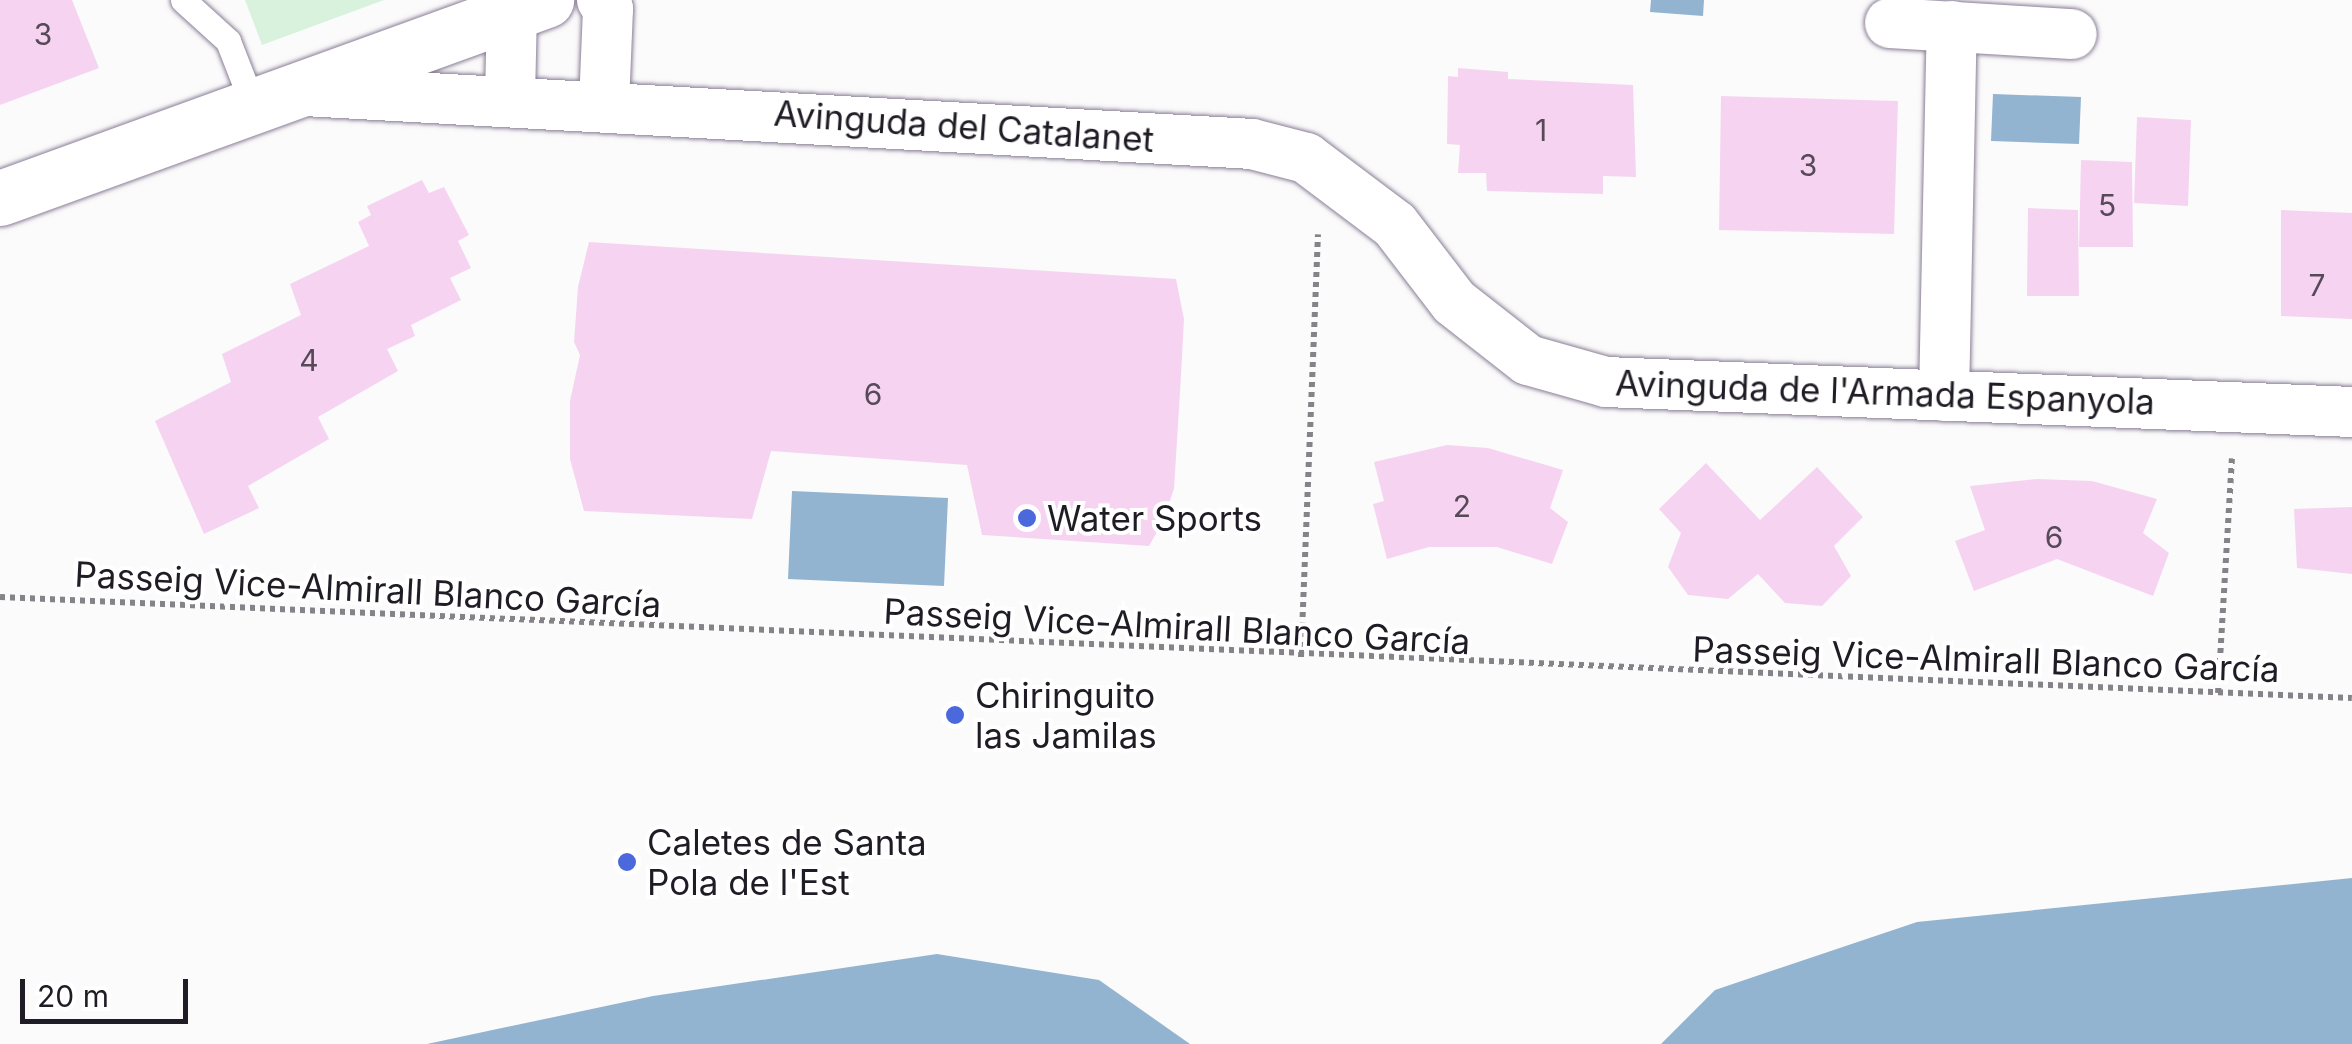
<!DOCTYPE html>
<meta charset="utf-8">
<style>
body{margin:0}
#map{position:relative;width:2352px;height:1044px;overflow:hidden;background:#fbfbfb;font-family:Inter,sans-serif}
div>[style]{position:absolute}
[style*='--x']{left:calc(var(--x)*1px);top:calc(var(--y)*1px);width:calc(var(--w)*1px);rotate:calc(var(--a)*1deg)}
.green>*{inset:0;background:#d8f2de}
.water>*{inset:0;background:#93b4d0}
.building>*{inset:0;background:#f6d4f1}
.path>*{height:6px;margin-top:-3px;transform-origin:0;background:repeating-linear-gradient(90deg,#858387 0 5px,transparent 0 10px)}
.roads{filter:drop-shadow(0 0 2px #897f96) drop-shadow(0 0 2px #897f96)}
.lane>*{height:25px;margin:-12.5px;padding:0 12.5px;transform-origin:12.5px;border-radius:12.5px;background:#fff}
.street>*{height:50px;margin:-25px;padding:0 25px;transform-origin:25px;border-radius:25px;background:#fff}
.secondary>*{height:55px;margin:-27.5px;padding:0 27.5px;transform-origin:27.5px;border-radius:27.5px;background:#fff}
.dots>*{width:28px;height:28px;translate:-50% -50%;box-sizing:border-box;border:5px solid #fff;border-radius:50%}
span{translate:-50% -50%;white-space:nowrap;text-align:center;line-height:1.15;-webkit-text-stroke:8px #fff;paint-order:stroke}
.number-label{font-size:30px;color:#564a58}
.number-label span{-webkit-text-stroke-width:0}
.street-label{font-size:35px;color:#201c25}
.poi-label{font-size:35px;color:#201c25}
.left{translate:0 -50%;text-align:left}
.scale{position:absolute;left:20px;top:979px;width:168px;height:45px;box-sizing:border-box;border:5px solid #201c25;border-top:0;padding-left:12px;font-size:30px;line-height:35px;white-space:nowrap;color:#201c25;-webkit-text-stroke:8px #fff;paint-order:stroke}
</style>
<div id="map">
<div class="green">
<div style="clip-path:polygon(245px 0,384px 0,262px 45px)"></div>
</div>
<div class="water">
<div style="clip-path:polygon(1651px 0,1704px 0,1703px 16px,1650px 12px)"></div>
<div style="clip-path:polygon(1993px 94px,2081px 97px,2079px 144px,1991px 141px)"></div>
<div style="clip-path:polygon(792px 491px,948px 498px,944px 586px,788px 579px)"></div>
<div style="clip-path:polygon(2352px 878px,2352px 1044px,1661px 1044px,1715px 990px,1917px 922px)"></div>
<div style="clip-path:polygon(937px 954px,1099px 980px,1190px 1044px,427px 1044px,653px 996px)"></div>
</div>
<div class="building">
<div style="clip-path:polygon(0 0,72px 0,99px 68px,0 105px)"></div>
<div style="clip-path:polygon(1458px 68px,1508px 72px,1508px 79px,1633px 85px,1636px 177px,1603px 176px,1603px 194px,1487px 191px,1486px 173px,1458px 173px,1460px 145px,1447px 144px,1448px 76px,1458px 77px)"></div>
<div style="clip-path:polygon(1721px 96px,1898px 101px,1894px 234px,1719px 230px)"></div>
<div style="clip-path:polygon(2137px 117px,2191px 120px,2188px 206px,2134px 203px)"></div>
<div style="clip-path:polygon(2081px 160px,2132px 162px,2133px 247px,2079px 247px)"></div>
<div style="clip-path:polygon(422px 180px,429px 193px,444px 187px,469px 235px,458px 241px,471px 268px,450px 278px,461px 300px,411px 325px,415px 336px,387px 349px,398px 371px,318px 417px,329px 439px,248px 486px,259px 508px,204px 534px,155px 421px,231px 382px,222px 354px,301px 315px,290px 284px,369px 246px,358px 222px,371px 215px,367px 206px)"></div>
<div style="clip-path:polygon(2028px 208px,2078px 210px,2079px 296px,2027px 296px)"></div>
<div style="clip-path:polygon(2281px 210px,2352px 213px,2352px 319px,2281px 316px)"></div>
<div style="clip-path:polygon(589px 242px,1176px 279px,1184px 319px,1181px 376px,1174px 489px,1162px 523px,1149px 546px,982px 535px,967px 465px,771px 451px,752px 519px,584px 511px,570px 459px,570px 401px,580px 355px,574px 342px,578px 287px)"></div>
<div style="clip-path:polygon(1447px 445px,1488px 448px,1563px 470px,1550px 508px,1568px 522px,1552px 564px,1497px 547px,1429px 547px,1387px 559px,1373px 504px,1384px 501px,1374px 462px)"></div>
<div style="clip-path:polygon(1706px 463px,1760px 520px,1817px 467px,1863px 517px,1834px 546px,1851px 576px,1822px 606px,1785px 603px,1758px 574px,1728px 599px,1688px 595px,1668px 567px,1681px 533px,1659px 509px)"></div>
<div style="clip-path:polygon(2037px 479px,2092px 481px,2157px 499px,2143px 533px,2169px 553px,2153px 596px,2057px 559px,1974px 591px,1955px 541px,1985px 530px,1970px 486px)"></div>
<div style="clip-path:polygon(2352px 507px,2352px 574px,2297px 568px,2294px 509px)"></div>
</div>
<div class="path">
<div style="--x:0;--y:597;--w:2354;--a:2.46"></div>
<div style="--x:1301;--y:657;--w:423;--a:-87.7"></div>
<div style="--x:2218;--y:693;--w:235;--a:-86.6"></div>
</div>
<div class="roads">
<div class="lane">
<div style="--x:183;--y:0;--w:61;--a:42.3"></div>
<div style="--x:228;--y:41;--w:69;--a:68.7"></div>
</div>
<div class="street">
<div style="--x:602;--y:0;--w:11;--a:56"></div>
<div style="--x:608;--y:9;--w:94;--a:92.4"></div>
<div style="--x:1890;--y:23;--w:182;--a:3.5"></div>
<div style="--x:305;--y:91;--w:948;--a:3.2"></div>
<div style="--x:1252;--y:144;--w:56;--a:14.5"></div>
<div style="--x:1306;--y:158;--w:111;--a:37"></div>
<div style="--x:1395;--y:225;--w:97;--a:52.5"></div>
<div style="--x:1454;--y:302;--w:94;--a:38.1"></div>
<div style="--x:1528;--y:360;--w:81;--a:15.8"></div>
<div style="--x:1606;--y:382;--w:747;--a:2.3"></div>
<div style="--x:510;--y:98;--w:86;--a:-88.7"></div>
<div style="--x:1944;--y:396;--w:370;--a:-88.8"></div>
</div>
<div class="secondary">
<div style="--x:0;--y:198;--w:581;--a:-19.93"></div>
</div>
</div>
<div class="dots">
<div style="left:1027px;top:518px;background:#4b68dc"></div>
<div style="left:955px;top:715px;background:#4b68dc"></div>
<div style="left:627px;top:862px;background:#4b68dc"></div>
</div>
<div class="number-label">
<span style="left:43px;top:34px">3</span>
<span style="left:1541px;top:130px">1</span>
<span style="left:1808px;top:165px">3</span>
<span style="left:2107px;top:205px">5</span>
<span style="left:2317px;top:285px">7</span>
<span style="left:309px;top:360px">4</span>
<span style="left:873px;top:394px">6</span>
<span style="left:1462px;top:506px">2</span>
<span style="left:2054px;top:537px">6</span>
</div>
<div class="street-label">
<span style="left:964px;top:126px;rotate:4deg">Avinguda del Catalanet</span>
<span style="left:1885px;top:392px;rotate:2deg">Avinguda de l'Armada Espanyola</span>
<span style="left:368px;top:589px;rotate:3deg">Passeig Vice-Almirall Blanco García</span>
<span style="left:1177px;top:626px;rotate:3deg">Passeig Vice-Almirall Blanco García</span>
<span style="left:1986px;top:659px;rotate:2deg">Passeig Vice-Almirall Blanco García</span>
</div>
<div class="poi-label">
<span class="left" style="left:1047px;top:518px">Water Sports</span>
<span class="left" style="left:975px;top:715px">Chiringuito<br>las Jamilas</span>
<span class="left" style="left:647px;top:862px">Caletes de Santa<br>Pola de l'Est</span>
</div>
<div class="scale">20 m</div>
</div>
